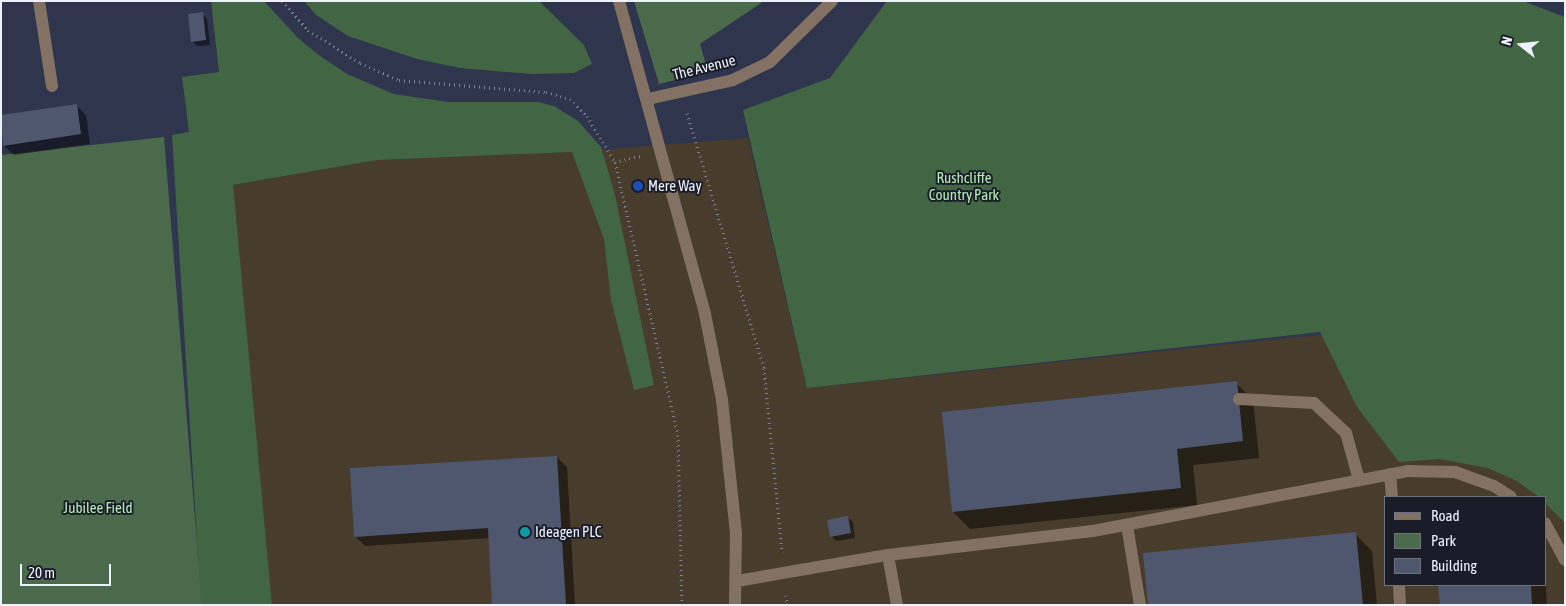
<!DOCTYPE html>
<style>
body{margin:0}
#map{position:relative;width:1566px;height:606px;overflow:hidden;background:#2e354c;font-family:"Asap Condensed",sans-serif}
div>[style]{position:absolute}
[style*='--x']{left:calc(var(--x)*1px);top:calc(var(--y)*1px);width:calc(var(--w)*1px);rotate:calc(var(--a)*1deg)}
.commercial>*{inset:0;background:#483c2c}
.green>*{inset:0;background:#4b6a4c}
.forest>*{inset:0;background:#426644}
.shadow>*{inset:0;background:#0007}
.building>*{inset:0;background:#4f576f}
.path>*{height:3px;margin-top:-1.5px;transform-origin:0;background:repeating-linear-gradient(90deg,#7d8395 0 1px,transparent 0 5px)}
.minor>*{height:12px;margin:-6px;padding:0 6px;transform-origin:6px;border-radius:6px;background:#837163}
.dots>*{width:14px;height:14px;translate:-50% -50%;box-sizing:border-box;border:2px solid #1a1d28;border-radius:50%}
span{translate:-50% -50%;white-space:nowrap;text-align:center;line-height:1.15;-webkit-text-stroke:4px #1a1d28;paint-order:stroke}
.street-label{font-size:15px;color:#ecf1fc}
.park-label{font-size:15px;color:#b1edb4}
.poi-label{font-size:15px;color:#ecf1fc}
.left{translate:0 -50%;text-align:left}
.frame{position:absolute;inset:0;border:2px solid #ecf1fc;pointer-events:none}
.legend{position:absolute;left:1384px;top:496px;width:162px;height:90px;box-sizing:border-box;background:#1a1d28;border:1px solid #6e727d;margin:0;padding:6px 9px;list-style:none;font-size:15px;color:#ecf1fc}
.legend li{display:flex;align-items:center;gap:10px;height:25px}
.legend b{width:25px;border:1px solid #6e727d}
.north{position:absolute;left:1496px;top:20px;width:50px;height:50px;-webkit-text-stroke:4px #1a1d28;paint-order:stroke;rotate:286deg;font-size:14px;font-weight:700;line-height:20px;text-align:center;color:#ecf1fc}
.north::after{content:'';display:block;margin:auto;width:18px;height:22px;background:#ecf1fc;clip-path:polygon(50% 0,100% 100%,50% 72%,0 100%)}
.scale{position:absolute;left:20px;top:564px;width:91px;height:22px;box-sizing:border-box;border:2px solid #ecf1fc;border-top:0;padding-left:6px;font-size:15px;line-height:18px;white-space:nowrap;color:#ecf1fc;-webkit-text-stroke:4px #1a1d28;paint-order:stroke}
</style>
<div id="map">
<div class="commercial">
<div style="clip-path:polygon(evenodd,748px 138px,807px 388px,1338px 333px,1565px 448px,1565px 605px,272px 605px,232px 185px,377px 160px,572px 152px,748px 138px,1385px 497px,1545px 497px,1545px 585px,1385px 585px,1385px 497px)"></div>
</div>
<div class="green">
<div style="clip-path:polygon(634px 1px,764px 1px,700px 44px,708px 72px,659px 84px)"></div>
<div style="clip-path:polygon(164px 137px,202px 605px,1px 605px,1px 155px)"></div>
</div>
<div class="forest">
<div style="clip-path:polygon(211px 1px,264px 1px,298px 38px,320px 56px,347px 74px,394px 94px,448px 102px,538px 102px,554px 106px,578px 121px,601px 147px,615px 195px,654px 385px,634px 390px,611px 300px,604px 239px,572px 152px,377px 160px,233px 185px,272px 605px,201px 605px,172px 135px,189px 132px,182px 77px,219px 72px)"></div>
<div style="clip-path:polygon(304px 1px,539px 1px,584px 45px,592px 64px,574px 73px,532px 74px,460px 68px,417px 59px,348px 36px,316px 15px)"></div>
<div style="clip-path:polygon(887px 1px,1523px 1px,1565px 17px,1565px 523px,1545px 503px,1545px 497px,1539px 497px,1517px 481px,1488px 468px,1439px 459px,1399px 462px,1357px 407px,1320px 332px,807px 388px,743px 110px,830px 78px)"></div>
</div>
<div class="shadow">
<div style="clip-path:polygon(202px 14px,207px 19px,210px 45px,197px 46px,192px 41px)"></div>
<div style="clip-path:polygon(76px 105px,86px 115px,90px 144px,14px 155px,4px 146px,1px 117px)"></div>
<div style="clip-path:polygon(1236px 383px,1253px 400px,1259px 458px,1193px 465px,1197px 505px,970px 529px,953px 512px)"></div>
<div style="clip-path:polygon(557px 457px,567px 467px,575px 605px,493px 605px,490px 538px,365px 546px,355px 536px)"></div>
<div style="clip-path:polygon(848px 518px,853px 522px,855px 538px,836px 541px,831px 536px)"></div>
<div style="clip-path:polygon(1355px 534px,1372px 551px,1377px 605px,1149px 605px)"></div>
<div style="clip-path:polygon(1545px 573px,1547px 605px,1441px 605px,1439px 585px,1545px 585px)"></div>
</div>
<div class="building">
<div style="clip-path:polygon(203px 12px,206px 40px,191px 42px,188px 14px)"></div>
<div style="clip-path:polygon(77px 104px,81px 134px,3px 146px,1px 115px)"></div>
<div style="clip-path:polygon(1237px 381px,1243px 441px,1177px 449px,1181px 488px,952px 512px,942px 412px)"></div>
<div style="clip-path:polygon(557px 456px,566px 605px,492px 605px,488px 528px,354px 537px,350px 468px)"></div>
<div style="clip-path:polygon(848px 516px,851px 533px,830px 537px,827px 520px)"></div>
<div style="clip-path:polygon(1356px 532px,1363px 605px,1148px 605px,1143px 553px)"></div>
<div style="clip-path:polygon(1438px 585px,1531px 585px,1532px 605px,1440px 605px)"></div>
</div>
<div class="path">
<div style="--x:282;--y:1;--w:39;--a:48"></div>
<div style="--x:308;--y:30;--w:62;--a:32.4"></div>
<div style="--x:360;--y:63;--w:43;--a:23.6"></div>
<div style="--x:399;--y:80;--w:147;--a:4.7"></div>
<div style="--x:546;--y:92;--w:25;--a:16"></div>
<div style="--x:570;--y:99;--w:24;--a:45"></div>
<div style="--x:587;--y:116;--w:54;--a:58.7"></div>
<div style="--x:687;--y:113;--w:266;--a:73.2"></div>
<div style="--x:764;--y:368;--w:185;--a:84.4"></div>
<div style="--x:640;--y:156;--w:26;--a:167"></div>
<div style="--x:615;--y:162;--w:280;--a:77"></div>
<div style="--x:678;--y:435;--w:170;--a:88.7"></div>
<div style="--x:786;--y:595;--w:10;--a:84"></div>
</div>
<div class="minor">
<div style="--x:39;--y:1;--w:86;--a:81.3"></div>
<div style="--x:619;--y:1;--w:325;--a:74.6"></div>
<div style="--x:705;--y:314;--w:88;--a:78.8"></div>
<div style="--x:722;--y:400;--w:135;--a:84"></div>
<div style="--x:736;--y:534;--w:71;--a:90.8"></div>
<div style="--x:648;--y:99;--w:87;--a:-12.6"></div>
<div style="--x:733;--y:80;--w:41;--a:-25.9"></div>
<div style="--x:770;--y:62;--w:87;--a:-44.5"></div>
<div style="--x:1239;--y:399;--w:75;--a:3.1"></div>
<div style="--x:1314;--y:403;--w:44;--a:43.2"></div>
<div style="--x:1346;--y:433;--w:49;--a:74.5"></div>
<div style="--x:1390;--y:474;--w:23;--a:85"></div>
<div style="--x:1545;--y:523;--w:42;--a:61.6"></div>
<div style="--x:1127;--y:525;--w:81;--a:80.8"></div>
<div style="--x:888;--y:555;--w:51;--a:79.8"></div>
<div style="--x:737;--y:581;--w:153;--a:-9.8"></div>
<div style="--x:888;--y:555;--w:206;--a:-6.7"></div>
<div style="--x:1093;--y:531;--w:320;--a:-10.8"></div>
<div style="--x:1407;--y:471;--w:48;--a:1.2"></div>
<div style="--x:1455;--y:472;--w:41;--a:19.7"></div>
<div style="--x:1494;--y:486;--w:20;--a:33"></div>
<div style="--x:1399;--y:585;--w:20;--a:87"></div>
</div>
<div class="dots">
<div style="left:638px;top:186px;background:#1a4fb4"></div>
<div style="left:525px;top:532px;background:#0f9aa8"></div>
</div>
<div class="street-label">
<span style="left:704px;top:67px;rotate:-14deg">The Avenue</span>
</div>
<div class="park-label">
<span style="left:964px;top:186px">Rushcliffe<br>Country Park</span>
<span style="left:98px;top:508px">Jubilee Field</span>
</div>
<div class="poi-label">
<span class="left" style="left:648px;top:186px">Mere Way</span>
<span class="left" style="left:535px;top:532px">Ideagen PLC</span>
</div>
<div class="frame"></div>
<ul class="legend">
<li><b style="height:6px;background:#837163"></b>Road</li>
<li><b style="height:14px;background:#4b6a4c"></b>Park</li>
<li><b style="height:14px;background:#4f576f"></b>Building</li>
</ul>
<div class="north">N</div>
<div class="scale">20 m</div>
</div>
